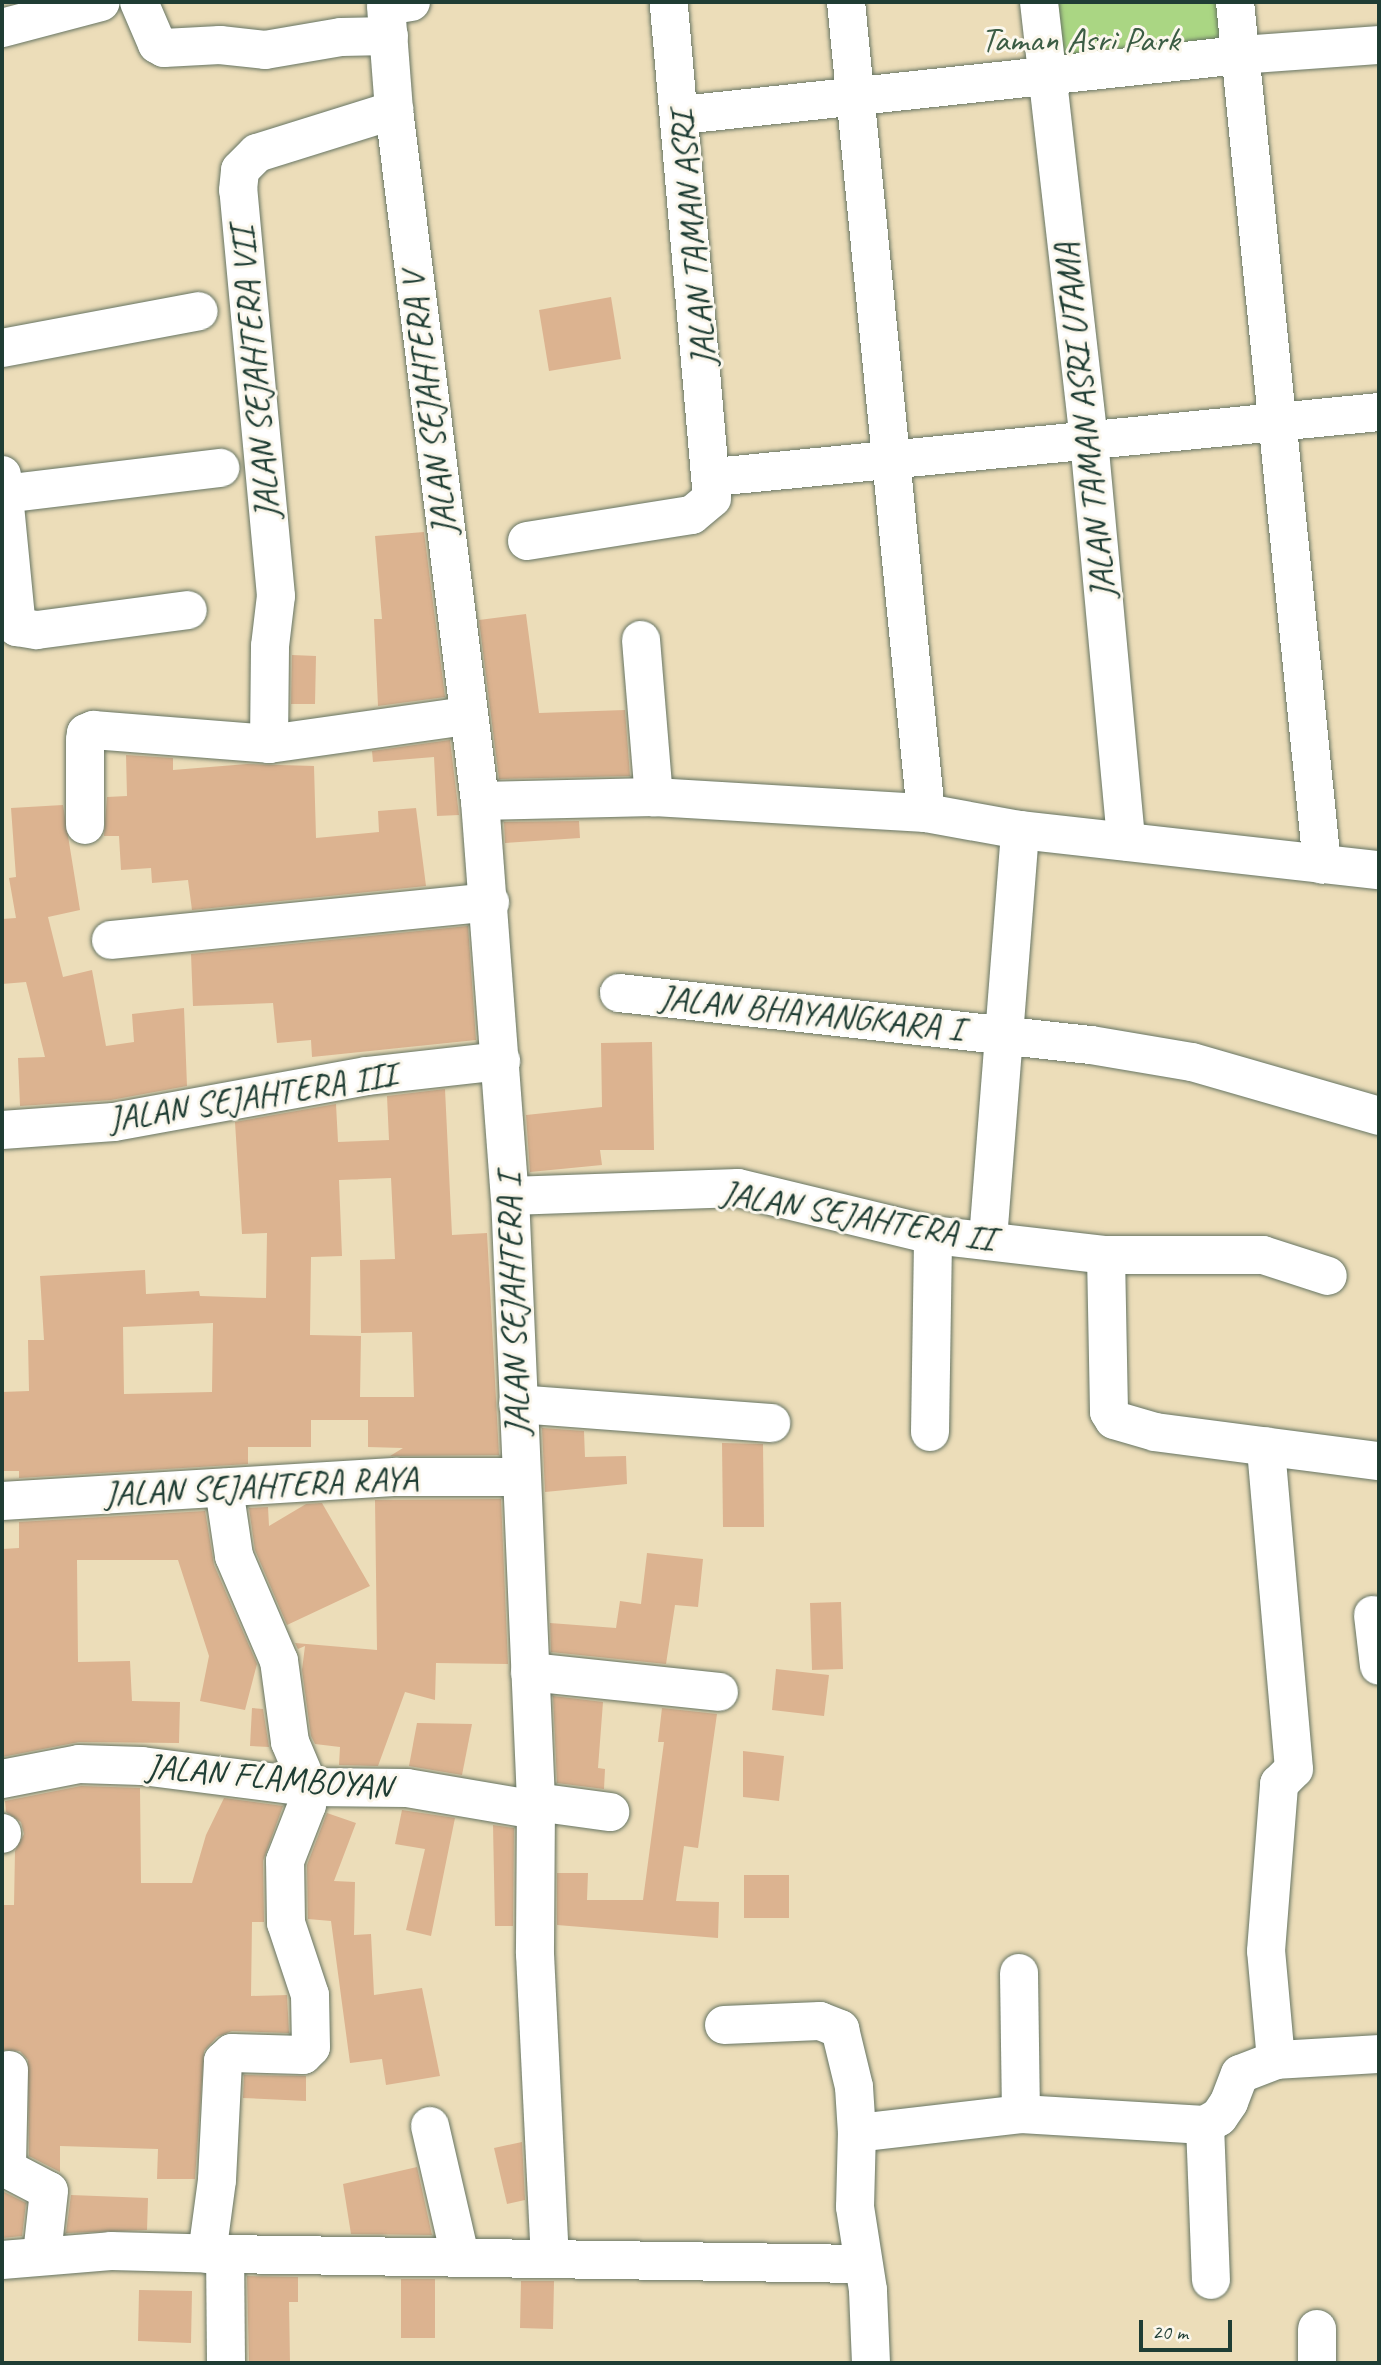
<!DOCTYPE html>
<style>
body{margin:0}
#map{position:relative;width:1381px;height:2365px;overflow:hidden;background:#ecddb9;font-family:Caveat,sans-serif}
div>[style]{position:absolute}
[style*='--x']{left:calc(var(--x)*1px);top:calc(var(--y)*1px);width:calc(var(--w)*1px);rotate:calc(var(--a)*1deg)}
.green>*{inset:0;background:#aad683}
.building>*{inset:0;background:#dcb390}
.roads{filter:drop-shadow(0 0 2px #677563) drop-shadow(0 0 2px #677563)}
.minor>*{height:38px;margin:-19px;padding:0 19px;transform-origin:19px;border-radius:19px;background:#fff}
span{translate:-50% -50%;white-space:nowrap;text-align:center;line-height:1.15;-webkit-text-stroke:6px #fbf7ec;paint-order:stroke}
.park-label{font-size:35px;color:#3b5c44}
.street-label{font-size:35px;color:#1f3d34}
.frame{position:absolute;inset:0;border:4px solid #1f3d34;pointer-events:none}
.scale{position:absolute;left:1139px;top:2320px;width:93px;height:32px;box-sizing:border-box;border:4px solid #1f3d34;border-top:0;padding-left:9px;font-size:21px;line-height:24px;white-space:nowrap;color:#1f3d34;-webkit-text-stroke:5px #fbf7ec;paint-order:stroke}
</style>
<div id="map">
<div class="green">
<div style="clip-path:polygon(1036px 2px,1240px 2px,1247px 58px,1044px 83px)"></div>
</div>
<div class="building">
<div style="clip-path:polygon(611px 297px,621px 359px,549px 371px,539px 310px)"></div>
<div style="clip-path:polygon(424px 532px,445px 697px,378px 706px,374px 619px,382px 619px,375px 536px)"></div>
<div style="clip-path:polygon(526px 614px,539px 713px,625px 710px,630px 776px,499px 779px,479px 620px)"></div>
<div style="clip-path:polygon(292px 655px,316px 656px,315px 704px,291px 704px)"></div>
<div style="clip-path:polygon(450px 740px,459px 815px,437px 816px,434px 757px,373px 762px,372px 751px)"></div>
<div style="clip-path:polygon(126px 755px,173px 758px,173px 770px,247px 764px,314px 766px,316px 838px,379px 832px,378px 811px,416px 808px,426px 886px,192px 910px,188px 880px,152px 883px,151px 868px,121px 870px,119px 836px,104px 836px,107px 797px,127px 796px)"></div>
<div style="clip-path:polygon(63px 805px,80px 910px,48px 917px,63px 977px,92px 970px,106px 1046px,134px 1042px,132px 1014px,184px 1008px,187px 1086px,111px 1100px,20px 1106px,18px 1058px,45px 1057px,26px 982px,2px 984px,2px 919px,16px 918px,9px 878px,16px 877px,11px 808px)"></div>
<div style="clip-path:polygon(579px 821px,580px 838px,505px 843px,504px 822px)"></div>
<div style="clip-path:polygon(468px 926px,476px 1040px,312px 1057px,311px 1040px,277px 1043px,273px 1003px,193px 1006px,191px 954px)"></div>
<div style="clip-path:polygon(652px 1042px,654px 1150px,600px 1150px,602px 1165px,530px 1172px,526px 1115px,602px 1107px,601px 1043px)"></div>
<div style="clip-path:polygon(evenodd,445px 1089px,452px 1235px,487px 1233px,499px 1455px,390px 1456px,403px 1448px,368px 1447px,368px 1420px,311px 1420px,311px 1447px,248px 1447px,248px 1464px,19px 1478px,19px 1471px,2px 1471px,2px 1392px,29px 1391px,28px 1340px,44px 1340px,40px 1276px,145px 1270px,146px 1294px,199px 1291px,200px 1296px,266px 1298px,267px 1233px,242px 1234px,235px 1122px,336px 1104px,338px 1142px,389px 1140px,387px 1096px,445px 1089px,391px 1178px,395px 1259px,360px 1260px,361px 1333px,412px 1332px,414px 1397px,360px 1397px,361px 1336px,310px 1335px,311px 1257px,342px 1256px,339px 1180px,391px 1178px,445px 1089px,213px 1323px,212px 1392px,124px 1394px,123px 1327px,213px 1323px)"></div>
<div style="clip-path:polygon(542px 1428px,584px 1431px,585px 1457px,626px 1456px,627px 1484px,545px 1492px)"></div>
<div style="clip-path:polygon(722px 1443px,763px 1444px,764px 1527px,723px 1527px)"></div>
<div style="clip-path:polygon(501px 1499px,508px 1664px,436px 1663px,435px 1700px,405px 1692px,378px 1766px,339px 1765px,340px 1747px,315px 1744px,311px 1736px,302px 1670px,305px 1646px,298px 1649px,295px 1643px,377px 1650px,375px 1500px)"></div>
<div style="clip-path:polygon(322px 1503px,370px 1586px,287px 1625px,255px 1550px,249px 1508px,268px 1507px,269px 1526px,306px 1504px)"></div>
<div style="clip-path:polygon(205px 1511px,214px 1565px,257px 1664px,245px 1710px,200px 1701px,209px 1656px,178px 1560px,77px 1560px,78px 1662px,130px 1661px,132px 1701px,180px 1702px,179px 1743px,79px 1742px,2px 1757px,2px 1549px,19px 1548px,19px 1522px)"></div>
<div style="clip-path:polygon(647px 1553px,703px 1559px,698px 1607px,675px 1605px,666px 1664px,551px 1652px,550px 1623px,616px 1628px,620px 1601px,641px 1604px)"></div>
<div style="clip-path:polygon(841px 1602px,843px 1669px,812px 1670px,810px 1603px)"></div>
<div style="clip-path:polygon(776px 1669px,829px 1675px,824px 1716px,772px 1710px)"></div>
<div style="clip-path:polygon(553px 1696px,603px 1702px,598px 1768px,605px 1769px,604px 1789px,557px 1783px)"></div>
<div style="clip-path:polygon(252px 1708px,263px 1709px,269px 1747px,250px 1746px)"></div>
<div style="clip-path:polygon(662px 1708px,717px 1714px,698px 1848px,684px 1846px,676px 1901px,719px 1902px,718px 1938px,557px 1925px,557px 1873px,588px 1873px,587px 1900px,643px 1900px,664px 1742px,658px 1742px)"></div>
<div style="clip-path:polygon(417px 1723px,472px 1724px,462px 1775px,409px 1766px)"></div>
<div style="clip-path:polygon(743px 1751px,784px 1756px,779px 1801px,743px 1797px)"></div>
<div style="clip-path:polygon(81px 1786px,140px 1788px,141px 1883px,192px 1883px,206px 1835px,224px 1798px,283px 1806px,263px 1861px,264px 1922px,252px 1922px,251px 1996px,287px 1995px,289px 2033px,232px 2031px,217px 2037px,204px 2051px,195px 2179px,157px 2179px,158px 2149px,60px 2146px,60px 2172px,29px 2156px,28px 2060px,20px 2051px,2px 2050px,4px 1905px,14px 1905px,15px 1851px,24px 1834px,21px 1822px,6px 1812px,5px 1801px)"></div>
<div style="clip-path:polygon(402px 1810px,455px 1818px,431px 1936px,406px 1930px,425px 1849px,395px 1844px)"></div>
<div style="clip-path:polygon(327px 1813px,356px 1823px,334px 1881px,355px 1882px,354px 1935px,371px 1934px,374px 1995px,422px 1988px,440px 2076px,386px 2085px,382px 2059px,350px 2063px,331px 1921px,308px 1919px,307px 1865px)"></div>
<div style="clip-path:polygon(493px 1825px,514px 1828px,513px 1926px,495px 1926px)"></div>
<div style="clip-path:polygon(744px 1875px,789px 1875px,789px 1918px,744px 1918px)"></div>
<div style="clip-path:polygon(244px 2075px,306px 2076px,306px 2101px,243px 2098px)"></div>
<div style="clip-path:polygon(522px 2142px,525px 2200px,507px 2204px,494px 2148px)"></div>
<div style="clip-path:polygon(417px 2167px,432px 2235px,351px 2234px,343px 2184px)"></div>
<div style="clip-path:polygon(2px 2191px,26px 2203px,22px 2236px,2px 2238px)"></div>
<div style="clip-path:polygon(71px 2195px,148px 2198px,147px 2230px,66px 2233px)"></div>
<div style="clip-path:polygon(247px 2276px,298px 2277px,298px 2302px,289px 2302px,290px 2363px,249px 2363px)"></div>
<div style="clip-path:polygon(401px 2279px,435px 2279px,435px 2338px,401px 2338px)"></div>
<div style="clip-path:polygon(521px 2281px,554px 2281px,553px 2329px,520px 2328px)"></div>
<div style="clip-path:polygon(139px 2290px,192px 2291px,191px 2343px,138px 2341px)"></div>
</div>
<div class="roads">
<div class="minor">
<div style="--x:139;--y:2;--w:46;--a:66.8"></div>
<div style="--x:157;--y:44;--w:8;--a:30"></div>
<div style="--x:164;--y:48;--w:56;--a:-3.1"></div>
<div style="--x:220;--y:45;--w:45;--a:6.3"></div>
<div style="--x:265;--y:50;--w:77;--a:-9.7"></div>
<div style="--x:341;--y:37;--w:48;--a:-1.2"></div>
<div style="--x:411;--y:2;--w:25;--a:171"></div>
<div style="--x:386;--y:6;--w:104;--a:85.6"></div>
<div style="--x:394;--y:110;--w:696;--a:82.91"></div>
<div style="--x:480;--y:801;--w:396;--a:85.7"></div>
<div style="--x:510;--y:1196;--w:607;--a:87.54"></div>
<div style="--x:536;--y:1802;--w:152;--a:90.4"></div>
<div style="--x:535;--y:1954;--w:303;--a:87.2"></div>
<div style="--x:846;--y:2;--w:815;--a:84.37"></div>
<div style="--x:1039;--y:2;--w:441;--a:83.5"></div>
<div style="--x:1089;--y:440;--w:403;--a:84.7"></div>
<div style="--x:1235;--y:2;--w:867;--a:84.24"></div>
<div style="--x:2;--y:28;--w:102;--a:-14.7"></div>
<div style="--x:682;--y:115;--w:561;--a:-6.14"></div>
<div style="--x:1240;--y:55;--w:139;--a:-4.1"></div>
<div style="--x:2;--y:348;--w:200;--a:-10.6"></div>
<div style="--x:2;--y:475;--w:153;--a:84.4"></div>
<div style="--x:17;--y:627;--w:20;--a:9"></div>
<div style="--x:37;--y:630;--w:152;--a:-7.5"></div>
<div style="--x:714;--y:477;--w:668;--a:-5.58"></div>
<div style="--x:4;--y:494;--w:218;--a:-6.9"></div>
<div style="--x:527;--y:541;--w:167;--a:-9"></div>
<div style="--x:692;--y:515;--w:26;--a:-40"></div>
<div style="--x:712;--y:498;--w:498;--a:-95"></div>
<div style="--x:641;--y:640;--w:158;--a:85.3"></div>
<div style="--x:269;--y:744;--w:98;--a:-89.4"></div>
<div style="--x:270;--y:646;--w:50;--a:-83.2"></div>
<div style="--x:276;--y:596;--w:408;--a:-95.3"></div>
<div style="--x:238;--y:190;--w:20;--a:-84"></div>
<div style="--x:240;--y:170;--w:24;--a:-45"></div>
<div style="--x:257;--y:153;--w:144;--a:-17.4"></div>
<div style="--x:480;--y:801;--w:174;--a:-1.3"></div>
<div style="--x:654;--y:797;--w:272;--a:3.4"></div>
<div style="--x:926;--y:813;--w:96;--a:10.3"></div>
<div style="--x:1020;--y:830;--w:361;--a:6.4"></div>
<div style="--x:85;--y:825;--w:85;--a:-90"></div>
<div style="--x:85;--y:740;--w:7;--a:-82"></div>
<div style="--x:86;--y:733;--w:8;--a:-23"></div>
<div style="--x:93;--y:730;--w:177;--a:4.5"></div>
<div style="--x:269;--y:744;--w:199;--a:-8.1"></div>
<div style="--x:111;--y:940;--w:381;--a:-5.7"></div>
<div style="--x:619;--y:993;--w:475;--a:6.3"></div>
<div style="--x:1091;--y:1045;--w:102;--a:9.6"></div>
<div style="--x:1192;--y:1062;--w:195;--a:16.1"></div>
<div style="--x:2;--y:1130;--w:112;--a:-4.1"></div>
<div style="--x:114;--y:1122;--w:257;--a:-10.3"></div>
<div style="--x:367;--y:1076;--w:135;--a:-6.4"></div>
<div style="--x:510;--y:1196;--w:228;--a:-2"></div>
<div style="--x:738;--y:1188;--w:201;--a:13.6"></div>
<div style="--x:933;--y:1235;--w:174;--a:6.6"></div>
<div style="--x:1106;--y:1255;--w:157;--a:0"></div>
<div style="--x:1263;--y:1255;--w:68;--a:17.9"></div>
<div style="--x:988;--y:1239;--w:410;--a:-85.5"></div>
<div style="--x:1106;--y:1255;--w:157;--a:88.9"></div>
<div style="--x:1109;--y:1412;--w:9;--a:58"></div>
<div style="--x:1114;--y:1420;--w:43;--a:16.3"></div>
<div style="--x:1155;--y:1432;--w:226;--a:7.4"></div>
<div style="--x:518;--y:1404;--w:254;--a:4.3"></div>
<div style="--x:930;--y:1432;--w:197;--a:-89.1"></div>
<div style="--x:2;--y:1501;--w:396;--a:-3.5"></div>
<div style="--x:397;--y:1477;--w:123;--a:0"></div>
<div style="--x:1373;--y:1615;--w:51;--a:83.3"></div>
<div style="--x:530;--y:1672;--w:190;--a:6"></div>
<div style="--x:2;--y:1779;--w:78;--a:-11"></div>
<div style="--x:79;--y:1764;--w:63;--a:1.8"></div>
<div style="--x:142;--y:1766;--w:168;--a:7.2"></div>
<div style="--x:309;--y:1787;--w:98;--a:0.6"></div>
<div style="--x:407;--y:1788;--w:131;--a:9.7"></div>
<div style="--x:536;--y:1802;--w:75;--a:7.7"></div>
<div style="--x:2;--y:1833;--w:1;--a:90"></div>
<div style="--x:1019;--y:1973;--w:141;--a:89.2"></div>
<div style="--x:724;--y:2025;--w:96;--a:-2.4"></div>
<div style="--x:820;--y:2021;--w:22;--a:22"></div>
<div style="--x:840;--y:2029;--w:60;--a:76.4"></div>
<div style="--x:854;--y:2087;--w:46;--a:86.3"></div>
<div style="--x:1276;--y:2060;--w:103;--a:-3.3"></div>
<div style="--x:9;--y:2070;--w:99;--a:91.2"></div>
<div style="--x:7;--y:2169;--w:47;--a:27.6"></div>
<div style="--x:49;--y:2191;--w:63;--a:96.3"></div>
<div style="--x:1205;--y:2125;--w:16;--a:-30"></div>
<div style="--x:1219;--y:2117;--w:18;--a:-56"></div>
<div style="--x:1229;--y:2102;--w:30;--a:-69"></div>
<div style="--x:1240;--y:2074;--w:39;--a:-21"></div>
<div style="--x:1276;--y:2060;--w:109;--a:-95.2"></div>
<div style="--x:1266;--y:1951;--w:168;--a:-85.5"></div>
<div style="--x:1279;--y:1784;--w:21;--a:-45"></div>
<div style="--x:1294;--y:1769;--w:324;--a:-95"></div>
<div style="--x:1205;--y:2125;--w:155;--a:87.8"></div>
<div style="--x:430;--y:2126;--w:133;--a:77"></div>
<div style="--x:207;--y:2254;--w:75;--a:-82.3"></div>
<div style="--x:217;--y:2180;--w:119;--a:-87.1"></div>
<div style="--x:223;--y:2061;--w:12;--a:-42"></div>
<div style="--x:232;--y:2053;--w:71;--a:1.6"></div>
<div style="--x:303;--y:2055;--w:11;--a:-45"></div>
<div style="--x:311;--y:2047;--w:52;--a:-91.1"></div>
<div style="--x:310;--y:1995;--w:76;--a:-108.4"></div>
<div style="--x:286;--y:1923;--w:62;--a:-90.9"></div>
<div style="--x:285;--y:1861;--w:60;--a:-68.6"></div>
<div style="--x:307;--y:1805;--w:18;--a:-84"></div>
<div style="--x:309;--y:1787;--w:49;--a:-112.9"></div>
<div style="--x:290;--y:1742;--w:82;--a:-97.7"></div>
<div style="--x:279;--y:1661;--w:114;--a:-113.2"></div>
<div style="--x:234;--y:1556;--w:69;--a:-98.4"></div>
<div style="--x:2;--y:2260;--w:109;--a:-4.7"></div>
<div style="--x:111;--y:2251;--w:114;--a:1.5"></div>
<div style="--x:1317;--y:2329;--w:34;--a:90"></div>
<div style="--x:226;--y:2363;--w:109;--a:-90.5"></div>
<div style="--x:225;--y:2254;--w:637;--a:0.9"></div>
<div style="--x:871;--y:2363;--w:73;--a:-92.4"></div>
<div style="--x:868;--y:2290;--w:84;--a:-98.9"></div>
<div style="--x:855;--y:2207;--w:74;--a:-88.5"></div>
<div style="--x:857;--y:2133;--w:165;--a:-6.6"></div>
<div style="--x:1021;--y:2114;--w:184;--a:3.4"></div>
</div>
</div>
<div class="park-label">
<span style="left:1080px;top:40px">Taman Asri Park</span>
</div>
<div class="street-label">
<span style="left:693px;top:239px;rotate:-95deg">JALAN TAMAN ASRI</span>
<span style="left:255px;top:373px;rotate:-95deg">JALAN SEJAHTERA VII</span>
<span style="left:429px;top:404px;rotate:-97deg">JALAN SEJAHTERA V</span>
<span style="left:1085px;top:421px;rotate:-96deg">JALAN TAMAN ASRI UTAMA</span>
<span style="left:811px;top:1013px;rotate:6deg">JALAN BHAYANGKARA I</span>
<span style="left:252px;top:1097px;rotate:-9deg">JALAN SEJAHTERA III</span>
<span style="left:858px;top:1216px;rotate:10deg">JALAN SEJAHTERA II</span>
<span style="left:513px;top:1305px;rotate:-92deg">JALAN SEJAHTERA I</span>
<span style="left:261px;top:1486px;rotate:-3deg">JALAN SEJAHTERA RAYA</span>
<span style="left:269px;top:1777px;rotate:5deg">JALAN FLAMBOYAN</span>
</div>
<div class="frame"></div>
<div class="scale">20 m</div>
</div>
